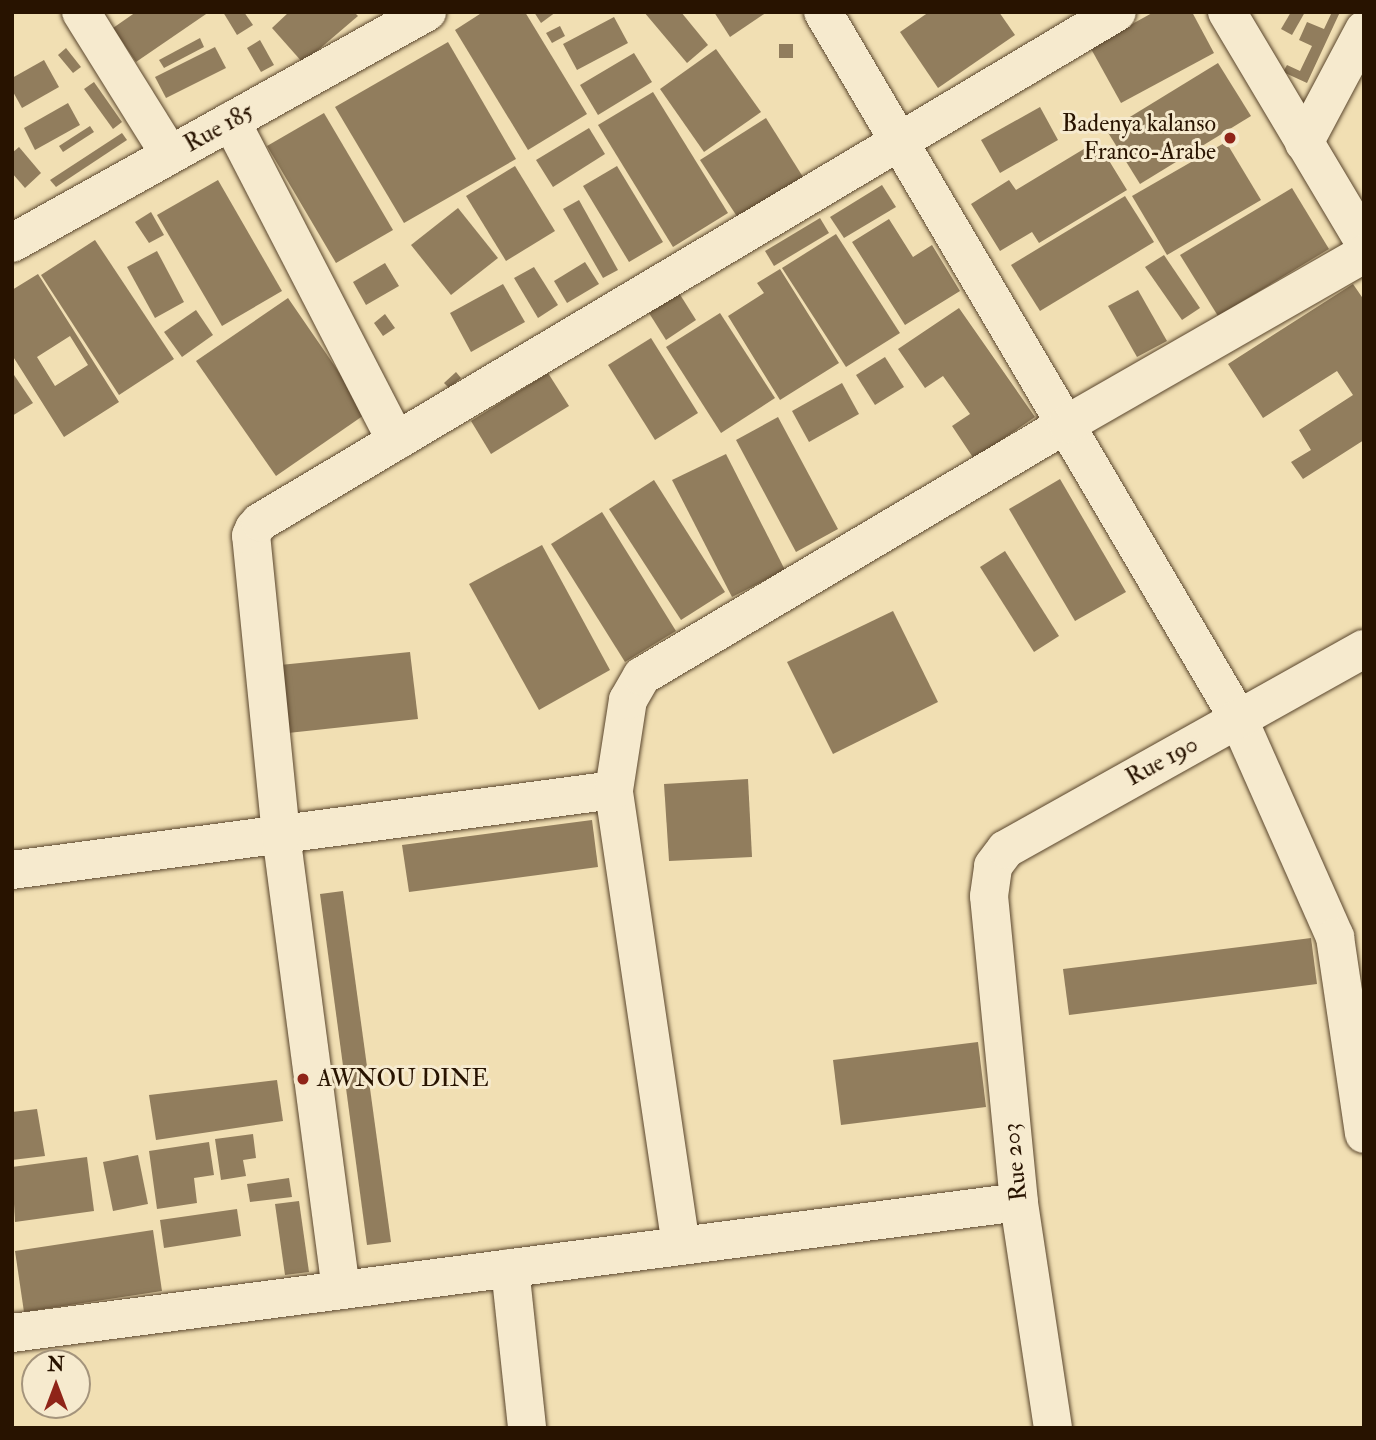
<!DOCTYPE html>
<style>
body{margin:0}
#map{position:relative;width:1376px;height:1440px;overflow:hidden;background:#f1dfb3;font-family:"IM FELL Double Pica",serif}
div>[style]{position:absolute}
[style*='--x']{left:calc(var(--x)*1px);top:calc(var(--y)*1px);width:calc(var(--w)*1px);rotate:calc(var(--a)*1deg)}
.building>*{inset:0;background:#917d5d}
.roads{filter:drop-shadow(0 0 2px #5a462d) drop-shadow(0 0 2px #5a462d)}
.minor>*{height:38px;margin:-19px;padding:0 19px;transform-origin:19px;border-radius:19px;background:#f6eace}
.dots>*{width:19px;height:19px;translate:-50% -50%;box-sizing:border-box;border:4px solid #f6eace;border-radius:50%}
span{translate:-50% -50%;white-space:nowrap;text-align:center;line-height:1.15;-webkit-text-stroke:6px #f6eace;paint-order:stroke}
.poi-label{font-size:24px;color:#281300}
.right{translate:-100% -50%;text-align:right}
.left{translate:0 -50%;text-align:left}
.street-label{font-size:24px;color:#281300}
.frame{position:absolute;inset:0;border:14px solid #281300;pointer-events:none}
.north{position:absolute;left:21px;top:1349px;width:70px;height:70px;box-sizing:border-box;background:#f6eace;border:2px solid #a4947c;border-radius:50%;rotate:0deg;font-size:19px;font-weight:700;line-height:28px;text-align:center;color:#281300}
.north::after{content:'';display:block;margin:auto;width:24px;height:32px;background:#8f2418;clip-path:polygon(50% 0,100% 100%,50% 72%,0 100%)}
</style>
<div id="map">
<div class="building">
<div style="clip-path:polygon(136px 12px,209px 12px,136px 62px,113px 28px)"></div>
<div style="clip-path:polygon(223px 12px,244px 12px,253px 25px,237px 35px)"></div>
<div style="clip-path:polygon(289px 12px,354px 12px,358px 16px,303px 63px,272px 28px)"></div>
<div style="clip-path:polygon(483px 12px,525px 12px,587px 114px,528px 150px,455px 30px)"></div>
<div style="clip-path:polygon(534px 12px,556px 12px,541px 23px)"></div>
<div style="clip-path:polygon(644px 12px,681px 12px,708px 45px,687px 63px)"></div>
<div style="clip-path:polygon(714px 12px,767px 12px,730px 37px)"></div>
<div style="clip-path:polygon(929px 12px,999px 12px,1015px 35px,938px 88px,900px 32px)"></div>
<div style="clip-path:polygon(1154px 12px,1192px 12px,1214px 53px,1121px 103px,1090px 47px)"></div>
<div style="clip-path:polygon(1291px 12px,1305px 12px,1292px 35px,1281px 29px)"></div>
<div style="clip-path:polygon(1332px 12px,1340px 12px,1307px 83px,1283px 72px,1287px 65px,1300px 71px,1312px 46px,1299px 40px,1307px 22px,1324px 29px)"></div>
<div style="clip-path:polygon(614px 17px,628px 43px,577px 70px,563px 44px)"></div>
<div style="clip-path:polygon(560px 26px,565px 36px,552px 43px,546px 33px)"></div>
<div style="clip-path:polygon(200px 38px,204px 47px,164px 68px,159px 60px)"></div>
<div style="clip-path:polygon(260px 40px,274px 65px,261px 72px,247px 48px)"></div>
<div style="clip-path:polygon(448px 42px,516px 159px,404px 223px,335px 107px)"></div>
<div style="clip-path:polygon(779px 44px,793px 44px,793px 58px,779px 58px)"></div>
<div style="clip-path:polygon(215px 47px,226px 68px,166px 98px,155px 77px)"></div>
<div style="clip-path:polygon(66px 48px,81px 67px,73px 73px,58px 55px)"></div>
<div style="clip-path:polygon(716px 49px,761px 112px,704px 152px,660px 89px)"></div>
<div style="clip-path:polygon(634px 53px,652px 82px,598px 115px,580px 85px)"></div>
<div style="clip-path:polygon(44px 60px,59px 87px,22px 108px,12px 90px,12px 78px)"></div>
<div style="clip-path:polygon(1218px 63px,1251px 116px,1140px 184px,1107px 131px)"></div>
<div style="clip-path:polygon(94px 82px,122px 122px,113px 129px,84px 89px)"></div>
<div style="clip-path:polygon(653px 92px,728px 213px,673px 247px,598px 125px)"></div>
<div style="clip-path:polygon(68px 103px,80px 125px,35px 150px,24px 128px)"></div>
<div style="clip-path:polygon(1040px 107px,1058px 140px,1000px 173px,981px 140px)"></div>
<div style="clip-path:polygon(324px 113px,393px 230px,336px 263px,267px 146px)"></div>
<div style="clip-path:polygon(766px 118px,803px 177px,738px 218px,700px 160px)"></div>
<div style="clip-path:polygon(90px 126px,94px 132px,63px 152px,59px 146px)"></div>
<div style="clip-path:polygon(589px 128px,605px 154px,553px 187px,536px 160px)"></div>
<div style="clip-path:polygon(122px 133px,127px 140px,56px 187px,50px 180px)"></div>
<div style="clip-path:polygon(1097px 141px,1127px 190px,1039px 243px,1032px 232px,1000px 251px,971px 204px,1009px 180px,1016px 190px)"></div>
<div style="clip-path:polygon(1226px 142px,1261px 200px,1167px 255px,1132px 196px)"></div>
<div style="clip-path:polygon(19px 147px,41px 173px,25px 188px,12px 173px,12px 153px)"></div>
<div style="clip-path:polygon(515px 166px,555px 231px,506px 261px,466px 196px)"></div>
<div style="clip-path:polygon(617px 166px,663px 242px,629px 262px,583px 186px)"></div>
<div style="clip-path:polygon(218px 180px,282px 291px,222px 326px,157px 215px)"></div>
<div style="clip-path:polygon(882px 185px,896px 207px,844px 238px,830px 217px)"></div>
<div style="clip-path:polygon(1292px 188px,1329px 249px,1218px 316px,1180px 255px)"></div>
<div style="clip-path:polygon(1125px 196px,1154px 242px,1040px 311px,1011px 265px)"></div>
<div style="clip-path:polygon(579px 200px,618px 270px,603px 278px,563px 209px)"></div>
<div style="clip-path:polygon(458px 208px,498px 258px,451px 295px,411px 245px)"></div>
<div style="clip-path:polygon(151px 212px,164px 235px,149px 243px,135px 222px)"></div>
<div style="clip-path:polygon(820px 218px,829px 233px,774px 266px,765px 251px)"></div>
<div style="clip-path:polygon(889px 219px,913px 257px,932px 245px,960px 291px,905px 325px,852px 242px)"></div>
<div style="clip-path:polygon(836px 234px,900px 333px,846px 367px,782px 268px)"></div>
<div style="clip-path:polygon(95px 240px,174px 359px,119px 395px,41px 275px)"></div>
<div style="clip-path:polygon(157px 251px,184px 302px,155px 318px,127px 267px)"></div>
<div style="clip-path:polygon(1164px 255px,1200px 308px,1182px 320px,1145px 267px)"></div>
<div style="clip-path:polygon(585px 262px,599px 284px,567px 303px,554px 281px)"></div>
<div style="clip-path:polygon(385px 263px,399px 286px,366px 305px,353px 282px)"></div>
<div style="clip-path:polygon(534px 267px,558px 305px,538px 318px,514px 278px)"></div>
<div style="clip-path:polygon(780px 269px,839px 363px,780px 400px,728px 316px,764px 293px,757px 283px)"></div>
<div style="clip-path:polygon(evenodd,38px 274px,119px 402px,64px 437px,12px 355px,12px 290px,38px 274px,70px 336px,88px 365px,55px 386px,37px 357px,70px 336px)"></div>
<div style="clip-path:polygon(503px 284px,525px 322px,471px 352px,450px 313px)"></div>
<div style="clip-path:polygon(1353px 284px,1364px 300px,1364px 440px,1303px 479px,1291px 462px,1311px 450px,1299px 430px,1353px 395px,1337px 371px,1263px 418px,1228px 364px)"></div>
<div style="clip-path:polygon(1138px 290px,1167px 341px,1137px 357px,1108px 306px)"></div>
<div style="clip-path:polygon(679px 293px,696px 320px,666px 340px,649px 313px)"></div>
<div style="clip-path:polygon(288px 298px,367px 413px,276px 476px,196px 361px)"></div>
<div style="clip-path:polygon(959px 308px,1035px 417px,974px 459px,952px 426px,970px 414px,943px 376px,925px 388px,898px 349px)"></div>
<div style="clip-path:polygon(196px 310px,213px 335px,182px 357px,164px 332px)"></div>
<div style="clip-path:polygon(720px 313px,775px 398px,721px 433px,666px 347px)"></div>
<div style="clip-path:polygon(385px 314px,395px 328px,383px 336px,374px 323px)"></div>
<div style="clip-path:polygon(651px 338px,698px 413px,655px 440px,608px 365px)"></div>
<div style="clip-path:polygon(885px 357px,904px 387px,875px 405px,856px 375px)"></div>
<div style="clip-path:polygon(12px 372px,33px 403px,12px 416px)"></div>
<div style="clip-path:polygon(456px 372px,461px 378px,449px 388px,444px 383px)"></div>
<div style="clip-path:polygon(548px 373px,569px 406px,491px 454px,471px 421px)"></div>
<div style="clip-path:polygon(842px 383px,859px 414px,809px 442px,792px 411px)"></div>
<div style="clip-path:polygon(778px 417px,838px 529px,796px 552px,736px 440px)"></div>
<div style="clip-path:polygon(726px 454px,785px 570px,732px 597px,672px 480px)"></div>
<div style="clip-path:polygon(1060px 479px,1126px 592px,1075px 621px,1009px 509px)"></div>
<div style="clip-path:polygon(654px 480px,725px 592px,681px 620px,609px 509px)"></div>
<div style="clip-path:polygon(602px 512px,676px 631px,625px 662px,551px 544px)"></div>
<div style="clip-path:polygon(542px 545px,610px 670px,539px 710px,469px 584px)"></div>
<div style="clip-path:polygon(1005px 551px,1059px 636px,1034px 652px,980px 567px)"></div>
<div style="clip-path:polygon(893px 611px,938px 702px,833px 754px,787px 662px)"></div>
<div style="clip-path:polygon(410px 652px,418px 719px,288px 733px,280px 665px)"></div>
<div style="clip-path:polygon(748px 779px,752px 857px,669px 861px,664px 784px)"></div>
<div style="clip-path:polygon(592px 820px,598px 867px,409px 892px,402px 845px)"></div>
<div style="clip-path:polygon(343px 891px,391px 1242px,367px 1245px,320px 894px)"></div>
<div style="clip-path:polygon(1311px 938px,1317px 984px,1069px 1015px,1063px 969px)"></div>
<div style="clip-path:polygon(978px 1042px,986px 1107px,841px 1125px,833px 1060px)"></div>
<div style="clip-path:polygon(277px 1080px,283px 1121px,156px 1140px,149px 1095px)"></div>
<div style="clip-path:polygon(37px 1109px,45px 1156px,12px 1160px,12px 1112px)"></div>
<div style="clip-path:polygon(253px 1134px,256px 1158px,243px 1160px,246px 1176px,221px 1180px,215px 1139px)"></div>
<div style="clip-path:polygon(209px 1142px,214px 1175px,194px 1178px,197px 1203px,157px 1209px,149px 1151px)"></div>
<div style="clip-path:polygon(138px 1155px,148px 1204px,113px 1211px,103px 1162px)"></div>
<div style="clip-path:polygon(87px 1157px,94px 1211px,15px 1222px,12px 1167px)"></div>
<div style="clip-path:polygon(289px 1178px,292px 1197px,250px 1202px,247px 1184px)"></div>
<div style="clip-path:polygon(299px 1201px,309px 1272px,285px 1275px,275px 1204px)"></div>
<div style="clip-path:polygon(237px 1209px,241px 1236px,164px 1248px,160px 1220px)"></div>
<div style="clip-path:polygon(153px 1230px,162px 1291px,24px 1312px,15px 1251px)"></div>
</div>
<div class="roads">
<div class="minor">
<div style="--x:81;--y:12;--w:168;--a:58.1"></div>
<div style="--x:823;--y:12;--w:819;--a:59.55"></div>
<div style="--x:1238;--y:718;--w:240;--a:66.1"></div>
<div style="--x:1335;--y:937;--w:199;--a:81.6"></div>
<div style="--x:1227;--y:12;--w:268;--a:59.2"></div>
<div style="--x:231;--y:121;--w:360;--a:62.7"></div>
<div style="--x:1304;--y:143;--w:128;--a:-62"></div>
<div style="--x:12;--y:243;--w:475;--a:-29.1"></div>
<div style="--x:12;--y:870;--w:607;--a:-7.57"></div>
<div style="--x:681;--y:1246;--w:461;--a:-98.4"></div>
<div style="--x:614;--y:790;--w:91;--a:-81.2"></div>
<div style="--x:628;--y:700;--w:28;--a:-60"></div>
<div style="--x:642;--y:676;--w:494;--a:-30.7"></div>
<div style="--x:1067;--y:424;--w:342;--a:-29.8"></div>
<div style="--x:510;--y:1268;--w:161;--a:83.9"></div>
<div style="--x:341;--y:1290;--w:459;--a:-97.5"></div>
<div style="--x:281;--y:835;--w:301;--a:-95.7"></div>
<div style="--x:251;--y:536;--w:8;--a:-67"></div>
<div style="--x:254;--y:529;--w:9;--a:-49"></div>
<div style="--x:260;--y:522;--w:997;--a:-30.76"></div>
<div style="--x:12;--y:1333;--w:1015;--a:-7.41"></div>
<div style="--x:1053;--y:1428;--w:229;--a:-98.6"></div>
<div style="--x:1019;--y:1202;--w:307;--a:-95.6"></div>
<div style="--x:989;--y:896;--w:30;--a:-82"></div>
<div style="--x:993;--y:866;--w:21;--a:-53"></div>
<div style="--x:1006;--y:849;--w:410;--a:-29.2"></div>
</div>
</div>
<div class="dots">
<div style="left:1230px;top:138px;background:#8f2418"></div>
<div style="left:303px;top:1079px;background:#8f2418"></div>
</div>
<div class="poi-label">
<span class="right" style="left:1216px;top:138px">Badenya kalanso<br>Franco-Arabe</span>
<span class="left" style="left:317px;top:1079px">AWNOU DINE</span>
</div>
<div class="street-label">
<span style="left:219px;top:128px;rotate:-29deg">Rue 185</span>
<span style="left:1162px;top:761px;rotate:-29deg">Rue 190</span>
<span style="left:1015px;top:1162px;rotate:-96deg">Rue 203</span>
</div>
<div class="frame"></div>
<div class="north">N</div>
</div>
